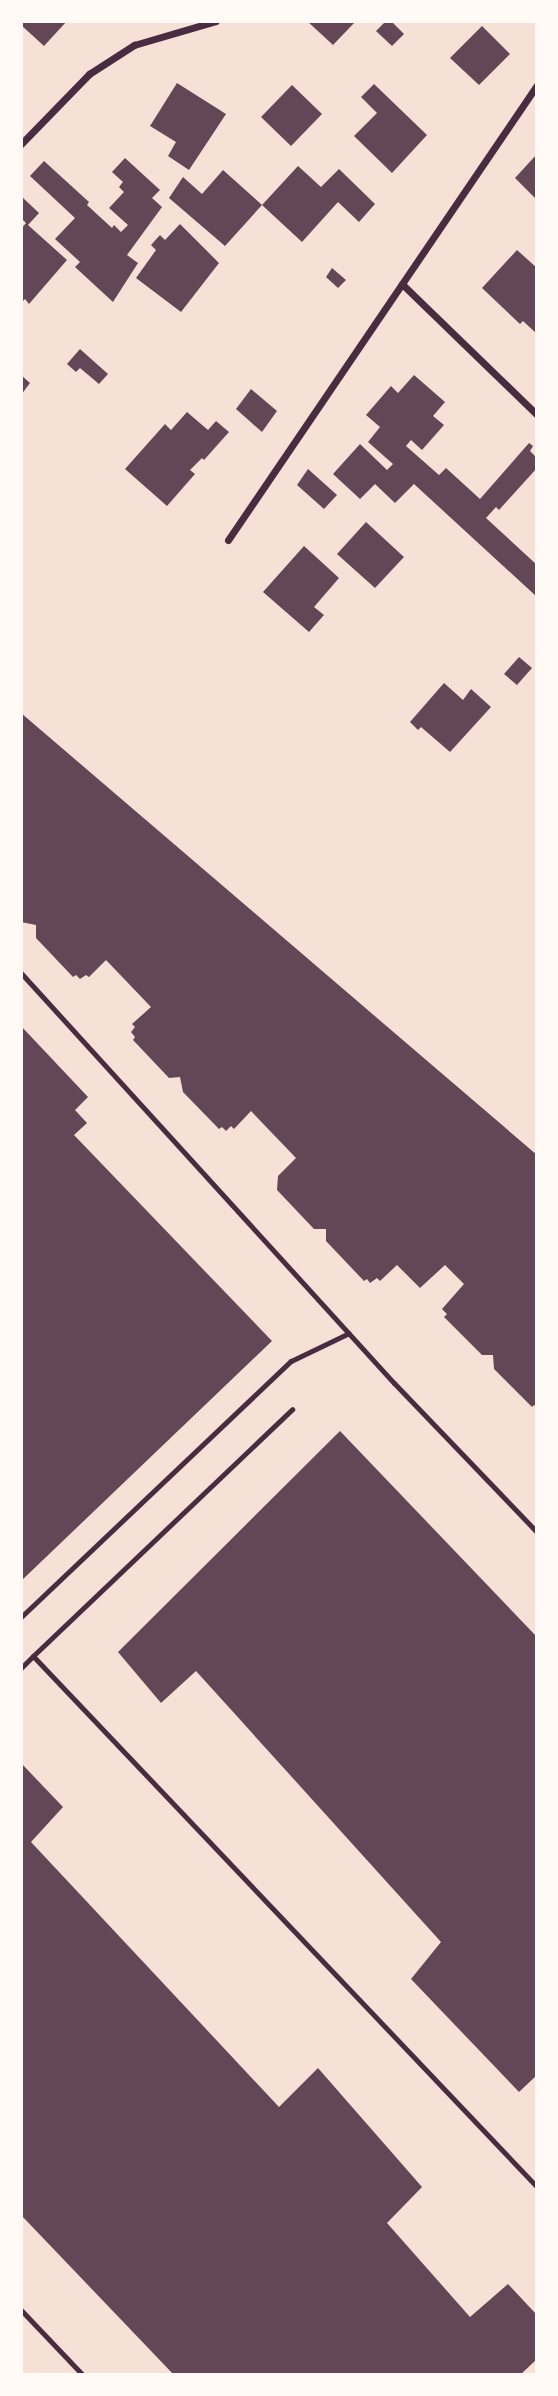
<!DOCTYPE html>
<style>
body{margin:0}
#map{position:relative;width:558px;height:2396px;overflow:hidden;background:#f7e1d7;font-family:Raleway,sans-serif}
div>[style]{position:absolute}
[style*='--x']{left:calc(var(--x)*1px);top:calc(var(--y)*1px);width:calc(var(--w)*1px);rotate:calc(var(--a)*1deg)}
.building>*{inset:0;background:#644757}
.service>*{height:5px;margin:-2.5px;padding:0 2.5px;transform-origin:2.5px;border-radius:2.5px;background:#4a2c40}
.minor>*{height:7px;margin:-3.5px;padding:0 3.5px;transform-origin:3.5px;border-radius:3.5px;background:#4a2c40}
span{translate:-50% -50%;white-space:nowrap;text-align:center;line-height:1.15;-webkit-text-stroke:7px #fffaf5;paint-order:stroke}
.frame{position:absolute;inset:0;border:23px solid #fffaf5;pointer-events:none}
</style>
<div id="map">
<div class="building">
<div style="clip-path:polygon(21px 21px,67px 21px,44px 46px,21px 25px)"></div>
<div style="clip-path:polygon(307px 21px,356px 21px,333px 45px)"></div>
<div style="clip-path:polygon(386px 21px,391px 21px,404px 34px,392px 46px,376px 31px)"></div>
<div style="clip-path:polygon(482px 26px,510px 54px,479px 85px,450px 58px)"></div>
<div style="clip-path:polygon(177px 83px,226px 114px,189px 170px,168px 156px,176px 142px,150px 126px)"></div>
<div style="clip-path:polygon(374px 84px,427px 135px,392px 173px,354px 136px,377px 113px,361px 97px)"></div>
<div style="clip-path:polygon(292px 85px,322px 114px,291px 146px,261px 117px)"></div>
<div style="clip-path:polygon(537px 154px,537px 200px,515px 178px)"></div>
<div style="clip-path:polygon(125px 158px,160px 190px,152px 198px,162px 207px,127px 255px,138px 263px,113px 302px,75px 267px,80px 262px,55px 239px,75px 218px,30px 176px,44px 161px,89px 202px,87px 205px,112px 228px,114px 225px,121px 232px,128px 225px,109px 208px,124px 192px,119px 187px,123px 182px,112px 172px)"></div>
<div style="clip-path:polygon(298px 166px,321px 187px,339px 169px,375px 204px,359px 222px,338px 202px,302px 242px,262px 205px)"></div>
<div style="clip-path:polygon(223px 170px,262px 205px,225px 246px,169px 198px,183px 177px,202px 194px)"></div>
<div style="clip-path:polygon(21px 196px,39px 213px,28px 225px,67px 260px,29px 304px,25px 299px,21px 303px,21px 229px,26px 223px,21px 218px)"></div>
<div style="clip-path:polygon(180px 224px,219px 263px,181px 312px,136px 278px,156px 250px,151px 245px,160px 235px,165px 240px)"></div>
<div style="clip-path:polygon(517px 250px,537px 268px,537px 334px,523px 321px,520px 324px,482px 288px)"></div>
<div style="clip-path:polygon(332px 268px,346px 280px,338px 288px,326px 277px)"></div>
<div style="clip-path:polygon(80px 349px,108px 374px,99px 384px,80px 368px,76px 372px,67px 364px)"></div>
<div style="clip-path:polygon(21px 375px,30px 383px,21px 395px)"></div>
<div style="clip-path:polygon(414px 375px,445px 402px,433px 416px,444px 425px,422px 450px,411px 440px,406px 446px,439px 475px,446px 468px,480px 499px,529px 443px,533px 446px,530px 451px,537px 458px,537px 468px,499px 510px,496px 507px,486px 518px,537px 565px,537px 597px,414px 484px,395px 503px,375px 484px,360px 499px,333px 474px,360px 444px,387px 470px,393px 464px,368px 442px,380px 427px,366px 415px,391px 386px,398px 393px)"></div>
<div style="clip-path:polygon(251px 389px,277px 411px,262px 432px,236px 409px)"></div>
<div style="clip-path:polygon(187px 412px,208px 430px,216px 421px,229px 432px,204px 460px,202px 458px,190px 470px,195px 474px,167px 506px,125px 469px,165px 424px,171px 430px)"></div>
<div style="clip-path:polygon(308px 469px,337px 495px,324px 509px,297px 485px)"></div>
<div style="clip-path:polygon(366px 522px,404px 557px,375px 588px,337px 554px)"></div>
<div style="clip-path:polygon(304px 546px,339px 578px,314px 607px,324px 615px,309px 632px,263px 592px)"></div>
<div style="clip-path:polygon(519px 657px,532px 668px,517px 685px,504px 674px)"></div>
<div style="clip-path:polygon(444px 683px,463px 700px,471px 689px,491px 707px,450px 752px,421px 727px,418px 730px,410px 722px)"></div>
<div style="clip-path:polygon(21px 713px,537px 1155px,537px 1407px,534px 1405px,532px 1407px,494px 1369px,493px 1355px,482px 1355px,444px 1317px,447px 1314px,442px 1309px,464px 1284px,445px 1265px,420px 1288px,397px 1265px,380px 1281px,377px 1278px,370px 1283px,367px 1279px,364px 1281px,326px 1241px,326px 1229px,314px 1229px,277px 1190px,278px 1176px,296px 1158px,251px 1111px,234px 1129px,231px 1126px,226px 1131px,222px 1127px,219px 1129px,183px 1092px,180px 1077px,169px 1078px,133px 1040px,135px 1037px,131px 1032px,135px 1027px,132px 1024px,151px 1007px,106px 960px,89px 977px,86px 975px,80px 979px,76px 975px,73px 977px,36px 938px,36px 925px,21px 922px)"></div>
<div style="clip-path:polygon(21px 1026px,88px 1097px,75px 1110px,87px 1123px,74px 1135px,272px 1341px,21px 1581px)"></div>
<div style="clip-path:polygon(340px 1431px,537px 1637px,537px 2075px,519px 2092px,411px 1979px,441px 1942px,196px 1671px,161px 1703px,118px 1652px)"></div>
<div style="clip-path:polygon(21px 1763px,63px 1807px,31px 1842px,279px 2107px,318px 2068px,422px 2187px,387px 2223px,470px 2317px,508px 2284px,537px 2315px,537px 2359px,520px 2375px,174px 2375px,21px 2215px)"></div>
</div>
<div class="service">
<div style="--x:21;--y:973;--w:554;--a:47.71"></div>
<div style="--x:394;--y:1383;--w:207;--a:46.2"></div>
<div style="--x:21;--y:1617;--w:372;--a:-43.5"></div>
<div style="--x:291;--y:1361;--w:64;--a:-25.8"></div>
<div style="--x:33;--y:1656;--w:358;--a:-43.6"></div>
<div style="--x:21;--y:1668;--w:17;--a:-45"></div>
<div style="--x:33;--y:1656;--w:732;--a:46.49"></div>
<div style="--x:21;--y:2310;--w:90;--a:46.4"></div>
</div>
<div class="minor">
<div style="--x:21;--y:144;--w:98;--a:-45.8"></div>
<div style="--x:89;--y:74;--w:54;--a:-32.8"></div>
<div style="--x:134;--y:45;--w:85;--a:-16.3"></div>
<div style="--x:402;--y:284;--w:188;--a:44.1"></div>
<div style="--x:228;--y:540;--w:550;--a:-55.82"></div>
</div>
<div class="frame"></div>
</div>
